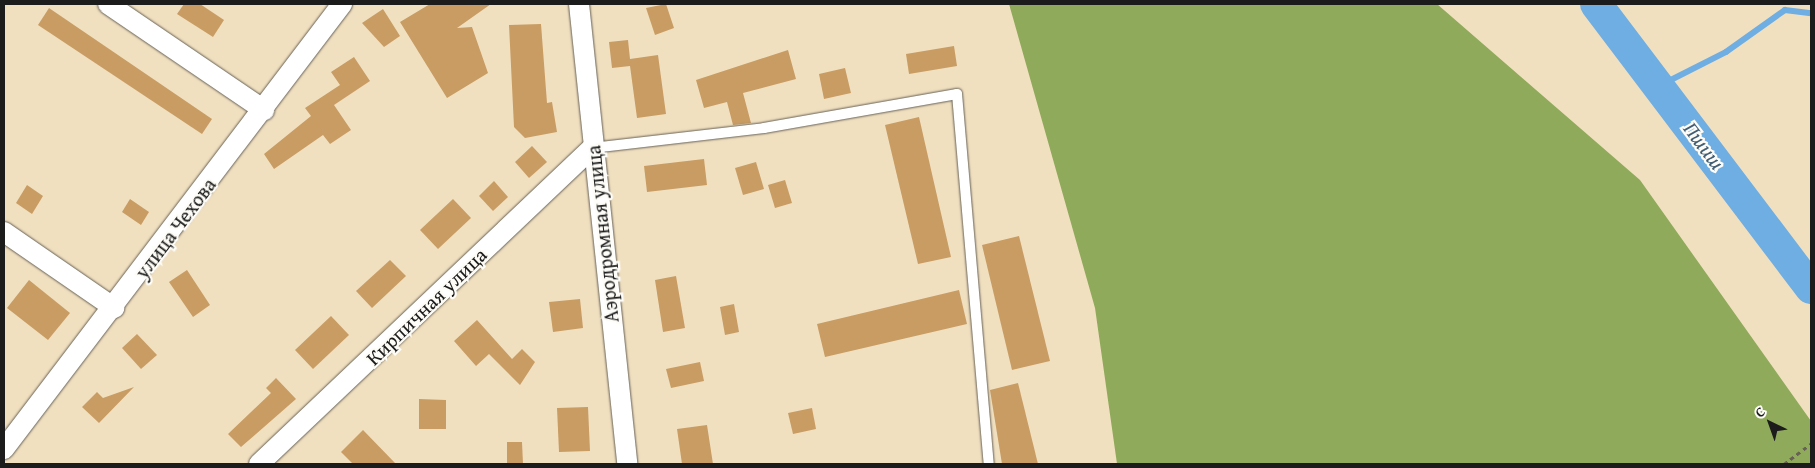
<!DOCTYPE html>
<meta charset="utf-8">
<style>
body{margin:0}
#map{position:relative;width:1815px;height:468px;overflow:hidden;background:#f1e0c0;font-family:"Gentium Book Plus",serif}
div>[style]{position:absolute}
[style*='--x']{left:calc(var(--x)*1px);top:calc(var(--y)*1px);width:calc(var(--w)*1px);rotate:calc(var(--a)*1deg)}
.forest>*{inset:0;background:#90aa5c}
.stream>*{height:5.5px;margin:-2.75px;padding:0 2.75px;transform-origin:2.75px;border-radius:2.75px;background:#6faee2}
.river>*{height:32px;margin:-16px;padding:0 16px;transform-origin:16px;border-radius:16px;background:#6faee2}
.building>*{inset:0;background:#c89c63}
.path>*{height:3px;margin-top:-1.5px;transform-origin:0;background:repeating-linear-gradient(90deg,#676155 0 4px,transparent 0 8px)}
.roads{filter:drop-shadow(0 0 1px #676155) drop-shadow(0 0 1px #676155)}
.lane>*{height:10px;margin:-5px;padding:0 5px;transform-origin:5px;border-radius:5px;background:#fff}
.street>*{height:20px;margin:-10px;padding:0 10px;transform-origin:10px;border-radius:10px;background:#fff}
span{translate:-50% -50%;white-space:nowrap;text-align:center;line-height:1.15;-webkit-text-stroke:4.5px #fdfcf7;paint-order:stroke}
.street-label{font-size:20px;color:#1c1c1c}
.water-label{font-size:21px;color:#415e75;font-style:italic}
.frame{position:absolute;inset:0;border:5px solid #1c1c1c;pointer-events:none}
.north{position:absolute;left:1745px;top:398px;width:50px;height:50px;-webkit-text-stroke:4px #fdfcf7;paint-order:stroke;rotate:318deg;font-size:14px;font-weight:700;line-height:20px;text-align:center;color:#1c1c1c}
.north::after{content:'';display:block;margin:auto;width:18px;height:22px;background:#1c1c1c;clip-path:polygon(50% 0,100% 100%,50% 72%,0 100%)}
</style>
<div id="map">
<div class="forest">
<div style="clip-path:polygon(1009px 4px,1437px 4px,1640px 180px,1811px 421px,1811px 464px,1117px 464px,1095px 308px)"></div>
</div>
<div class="stream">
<div style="--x:1659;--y:86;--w:75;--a:-26.9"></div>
<div style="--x:1726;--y:52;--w:72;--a:-35.4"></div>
<div style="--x:1785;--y:10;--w:26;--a:7"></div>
</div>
<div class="river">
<div style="--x:1596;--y:4;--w:356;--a:52.9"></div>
</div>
<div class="building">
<div style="clip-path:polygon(184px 4px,200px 4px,224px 20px,213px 37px,177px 14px)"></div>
<div style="clip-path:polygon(430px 4px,491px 4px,457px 28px,472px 27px,488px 73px,447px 98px,400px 22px)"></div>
<div style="clip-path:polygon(666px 4px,674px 28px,655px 35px,646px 8px)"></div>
<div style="clip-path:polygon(49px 8px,212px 119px,202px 134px,38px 25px)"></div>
<div style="clip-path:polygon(383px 9px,400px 36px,384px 47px,362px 23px)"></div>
<div style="clip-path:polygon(541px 24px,547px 103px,552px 102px,557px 132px,525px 138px,514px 127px,509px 25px)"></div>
<div style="clip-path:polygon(628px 40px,630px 59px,658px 55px,666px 114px,637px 118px,630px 66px,612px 68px,609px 42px)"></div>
<div style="clip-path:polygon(954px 46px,957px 66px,909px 74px,906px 54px)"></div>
<div style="clip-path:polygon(788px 50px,796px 79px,743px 93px,751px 123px,733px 125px,727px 102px,704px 108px,696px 80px)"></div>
<div style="clip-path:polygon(354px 57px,370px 81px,334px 105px,351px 130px,330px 144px,323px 135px,274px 169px,264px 154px,311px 116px,305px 108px,340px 85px,331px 72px)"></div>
<div style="clip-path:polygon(845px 68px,851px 93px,824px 99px,819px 74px)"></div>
<div style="clip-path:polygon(919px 117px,951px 257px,918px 264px,885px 125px)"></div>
<div style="clip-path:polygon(532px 146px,547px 162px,529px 178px,515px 162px)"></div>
<div style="clip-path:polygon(704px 159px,707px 185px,647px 192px,644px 166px)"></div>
<div style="clip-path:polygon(756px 162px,764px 189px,743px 195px,735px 168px)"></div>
<div style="clip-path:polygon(785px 180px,792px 203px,775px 208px,768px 185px)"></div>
<div style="clip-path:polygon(494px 181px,508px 197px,493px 211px,479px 196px)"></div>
<div style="clip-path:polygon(27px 185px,43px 196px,32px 214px,16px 203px)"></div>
<div style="clip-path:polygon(130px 199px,149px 212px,141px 225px,122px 212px)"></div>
<div style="clip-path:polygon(453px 199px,471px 218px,438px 249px,420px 230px)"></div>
<div style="clip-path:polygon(1019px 236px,1050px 361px,1012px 370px,982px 245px)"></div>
<div style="clip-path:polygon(390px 260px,406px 276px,372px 308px,356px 291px)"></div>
<div style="clip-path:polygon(187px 270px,210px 305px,193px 317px,169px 282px)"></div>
<div style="clip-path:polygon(676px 276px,685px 328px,663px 332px,655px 280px)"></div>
<div style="clip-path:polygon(29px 280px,70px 313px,48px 340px,7px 308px)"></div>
<div style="clip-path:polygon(959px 290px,967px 324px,825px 357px,817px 324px)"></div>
<div style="clip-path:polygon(580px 299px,583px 328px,553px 332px,549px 302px)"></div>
<div style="clip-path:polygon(734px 304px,739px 332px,725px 335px,720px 307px)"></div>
<div style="clip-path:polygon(331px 316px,349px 335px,313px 369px,295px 350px)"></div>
<div style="clip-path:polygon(477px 320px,512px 359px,522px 349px,535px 362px,520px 385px,489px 354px,476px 366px,454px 341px)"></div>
<div style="clip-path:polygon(137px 334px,157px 355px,141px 369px,122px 348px)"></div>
<div style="clip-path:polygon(700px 362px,704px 381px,671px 388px,666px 369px)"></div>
<div style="clip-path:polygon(276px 378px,296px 399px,241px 447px,228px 434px,271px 393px,266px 388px)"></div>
<div style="clip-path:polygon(1018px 383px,1038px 464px,1002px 464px,990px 390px)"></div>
<div style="clip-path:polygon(134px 387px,99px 423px,82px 407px,97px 392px,103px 398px)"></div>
<div style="clip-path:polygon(419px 399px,446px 400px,446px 429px,419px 429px)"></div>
<div style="clip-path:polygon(588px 407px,590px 451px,559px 452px,557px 408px)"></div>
<div style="clip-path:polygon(812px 408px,816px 429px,793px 434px,788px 413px)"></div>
<div style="clip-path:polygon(707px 425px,713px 464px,682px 464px,677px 429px)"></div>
<div style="clip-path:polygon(363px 430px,396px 464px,353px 464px,341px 452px)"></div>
<div style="clip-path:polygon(507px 442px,522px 442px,523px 464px,507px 464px)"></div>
</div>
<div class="path">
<div style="--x:1784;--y:464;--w:34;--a:-37"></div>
</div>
<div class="roads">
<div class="lane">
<div style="--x:592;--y:148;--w:173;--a:-6.6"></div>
<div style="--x:764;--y:128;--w:196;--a:-10"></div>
<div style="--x:957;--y:94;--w:371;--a:85.1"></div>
</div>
<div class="street">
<div style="--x:108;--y:4;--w:189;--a:34.2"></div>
<div style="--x:579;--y:4;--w:462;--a:84"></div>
<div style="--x:4;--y:232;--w:134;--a:34.6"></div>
<div style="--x:4;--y:449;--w:559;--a:-52.78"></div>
<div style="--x:259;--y:464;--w:459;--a:-43.5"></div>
</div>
</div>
<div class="street-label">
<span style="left:175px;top:228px;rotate:-53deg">улица Чехова</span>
<span style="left:602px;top:234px;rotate:-96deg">Аэродромная улица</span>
<span style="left:426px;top:306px;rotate:-44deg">Кирпичная улица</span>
</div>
<div class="water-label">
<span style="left:1704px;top:146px;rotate:53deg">Пшиш</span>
</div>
<div class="frame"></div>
<div class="north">С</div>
</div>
